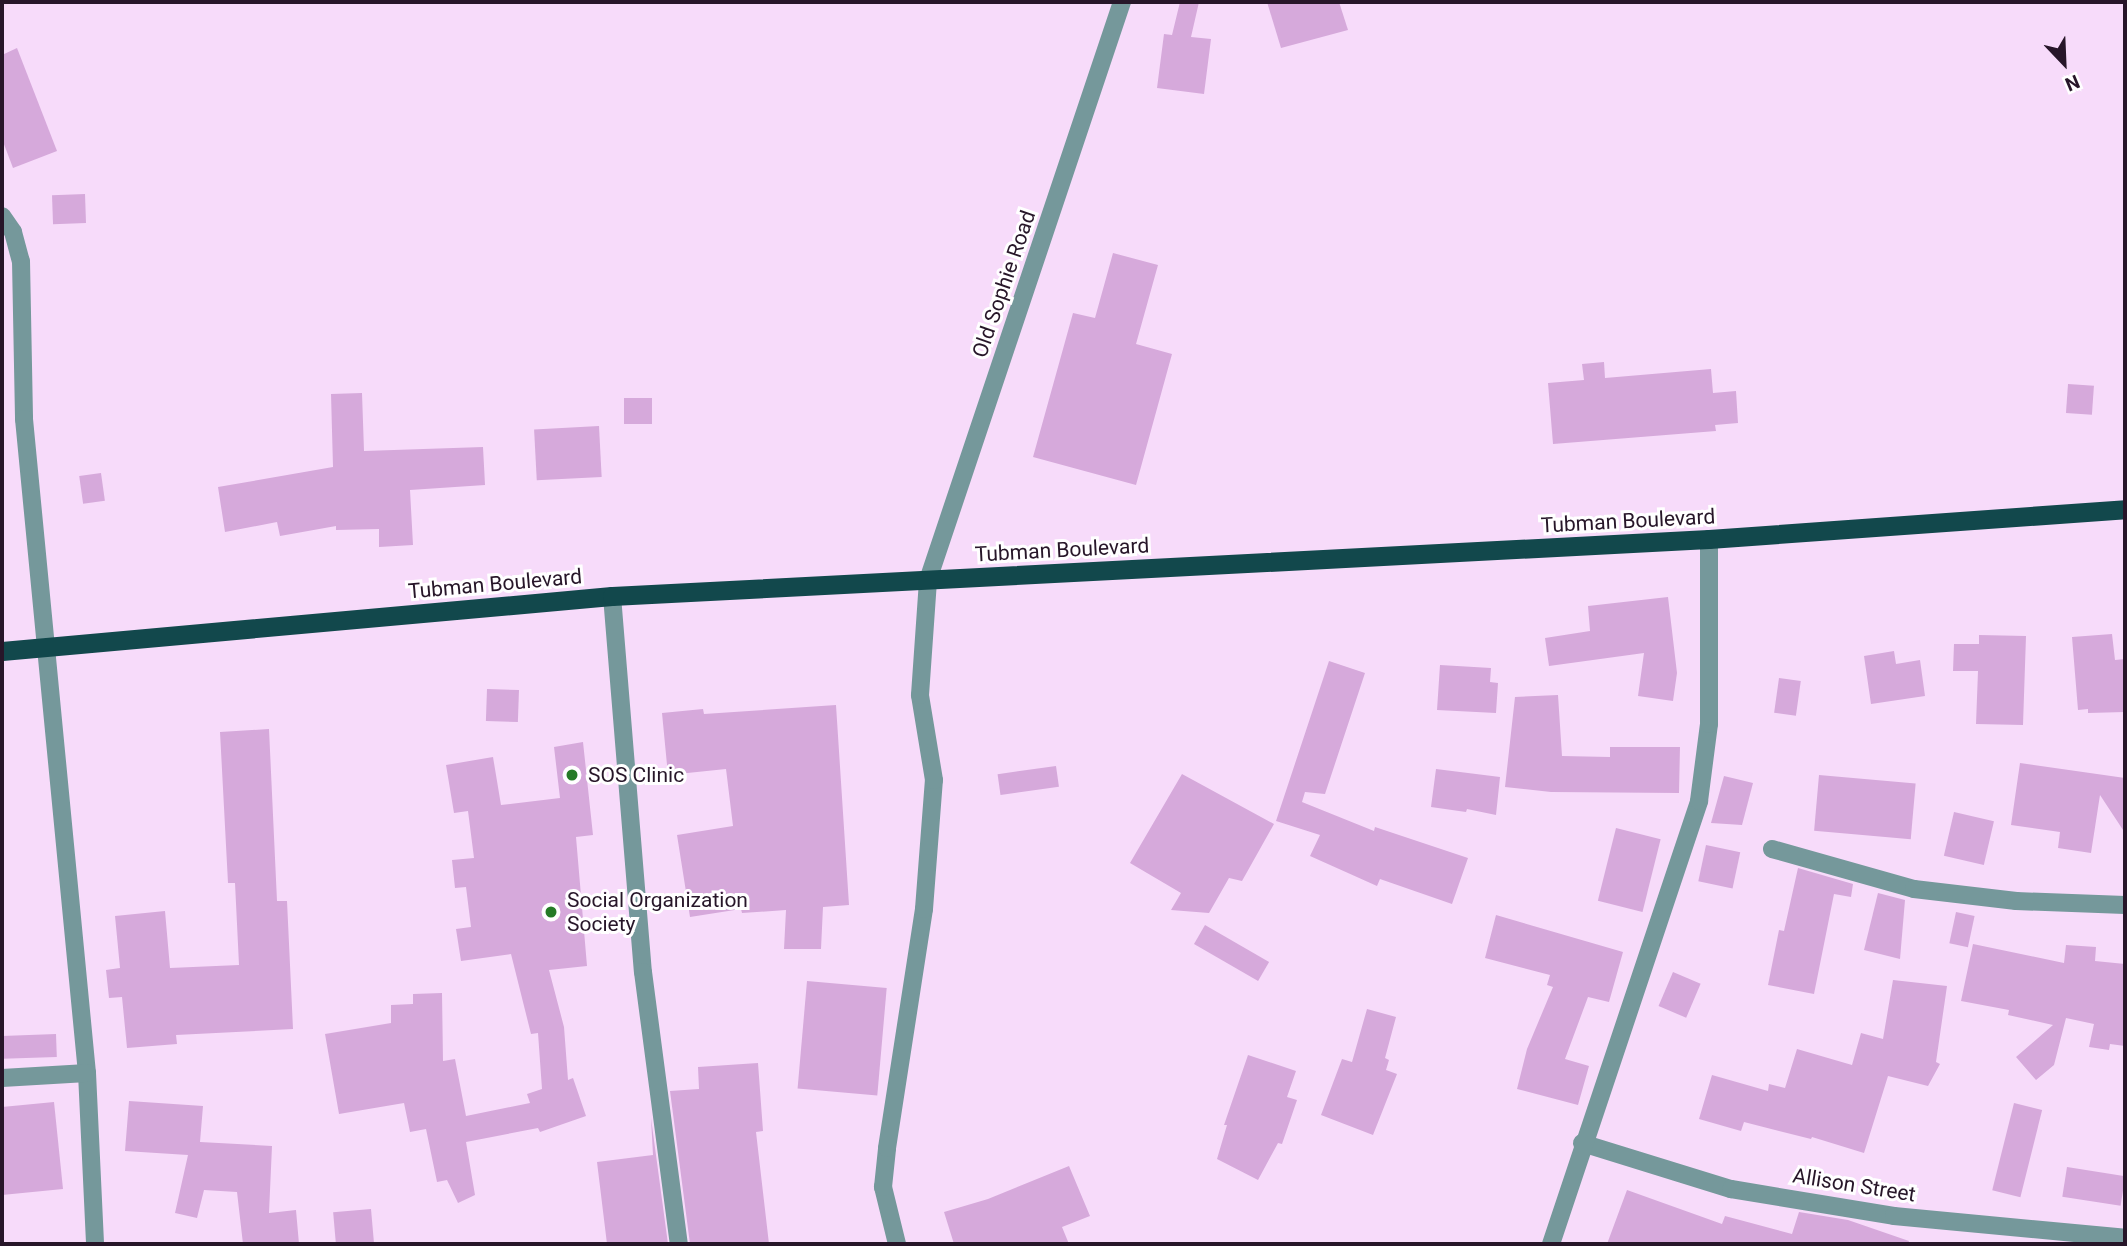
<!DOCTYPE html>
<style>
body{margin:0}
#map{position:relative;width:2127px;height:1246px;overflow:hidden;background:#f7dbfa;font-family:Roboto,sans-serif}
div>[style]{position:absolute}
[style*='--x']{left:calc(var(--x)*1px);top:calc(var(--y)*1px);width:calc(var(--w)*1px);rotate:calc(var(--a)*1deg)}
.building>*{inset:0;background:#d6a9db;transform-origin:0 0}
.minor>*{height:18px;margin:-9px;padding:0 9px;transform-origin:9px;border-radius:9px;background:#75989b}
.trunk>*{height:19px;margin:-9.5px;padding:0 9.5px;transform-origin:9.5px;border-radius:9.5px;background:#12484c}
.dots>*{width:19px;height:19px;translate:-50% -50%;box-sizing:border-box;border:4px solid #fff;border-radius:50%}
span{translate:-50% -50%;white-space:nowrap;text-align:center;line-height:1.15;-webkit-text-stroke:6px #fff;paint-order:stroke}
.street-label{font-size:21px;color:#271629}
.poi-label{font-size:21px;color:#271629}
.left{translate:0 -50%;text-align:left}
.frame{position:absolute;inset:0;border:4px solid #271629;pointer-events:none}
.north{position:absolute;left:2029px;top:28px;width:70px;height:70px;-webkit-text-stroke:5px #fff;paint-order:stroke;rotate:157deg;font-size:19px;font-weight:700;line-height:28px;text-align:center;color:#271629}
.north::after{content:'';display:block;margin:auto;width:24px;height:32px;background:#271629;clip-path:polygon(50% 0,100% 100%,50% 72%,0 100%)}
</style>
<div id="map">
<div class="building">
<div style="clip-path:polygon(1180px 2px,1199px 2px,1191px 37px,1211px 39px,1204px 94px,1157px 88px,1164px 34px,1172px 35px)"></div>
<div style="clip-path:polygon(1267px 2px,1339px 2px,1348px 30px,1281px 48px)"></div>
<div style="clip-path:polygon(17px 48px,57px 151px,13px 168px,2px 139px,2px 55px)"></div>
<div style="left:85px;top:194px;width:29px;height:33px;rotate:88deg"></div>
<div style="clip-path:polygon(1113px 253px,1158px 265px,1136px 344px,1172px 354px,1136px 485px,1033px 457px,1073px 313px,1095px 318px)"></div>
<div style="clip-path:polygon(1604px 362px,1605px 378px,1711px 369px,1713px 393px,1736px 391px,1738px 423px,1715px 425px,1716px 431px,1553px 444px,1548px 383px,1584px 380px,1582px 364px)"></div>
<div style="left:2068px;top:384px;width:26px;height:29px;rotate:4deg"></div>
<div style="clip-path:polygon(362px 393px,364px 451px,483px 447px,485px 485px,410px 490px,413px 545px,379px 547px,379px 529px,336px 530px,336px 526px,280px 536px,277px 522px,225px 532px,218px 487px,333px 467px,331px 394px)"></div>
<div style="left:624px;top:398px;width:28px;height:26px"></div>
<div style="left:599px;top:426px;width:51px;height:65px;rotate:87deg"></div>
<div style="left:101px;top:473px;width:28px;height:22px;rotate:82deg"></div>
<div style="clip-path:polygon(1668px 597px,1677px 673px,1673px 701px,1638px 696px,1644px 653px,1549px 666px,1545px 638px,1590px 631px,1588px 606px)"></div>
<div style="clip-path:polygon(2112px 634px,2115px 660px,2125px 659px,2125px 712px,2088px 713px,2088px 709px,2078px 710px,2072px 637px)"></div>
<div style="clip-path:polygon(1979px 635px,2026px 636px,2023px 725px,1976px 724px,1978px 671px,1953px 671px,1954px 644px,1979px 644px)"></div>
<div style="clip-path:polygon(1894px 651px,1896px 664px,1920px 660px,1925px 696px,1871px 704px,1864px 656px)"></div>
<div style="clip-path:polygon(1329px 661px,1365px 673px,1325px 794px,1305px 792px,1302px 802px,1374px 831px,1375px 827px,1468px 858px,1452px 904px,1380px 879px,1377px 886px,1310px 856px,1320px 835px,1276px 821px)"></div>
<div style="clip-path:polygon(1440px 665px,1491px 668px,1490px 682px,1498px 683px,1496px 713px,1437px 710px)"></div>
<div style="left:1779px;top:678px;width:22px;height:35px;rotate:8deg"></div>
<div style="left:487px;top:689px;width:32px;height:32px;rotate:2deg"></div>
<div style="clip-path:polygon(1558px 695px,1562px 756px,1610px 757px,1610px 747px,1680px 747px,1679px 793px,1551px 792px,1505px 787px,1515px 697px)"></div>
<div style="clip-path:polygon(836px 705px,849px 905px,823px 907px,821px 949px,784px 949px,786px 910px,742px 913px,741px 909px,690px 917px,677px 835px,733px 826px,726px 769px,668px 775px,662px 713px,703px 709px,704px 714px)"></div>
<div style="clip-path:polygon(269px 729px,277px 901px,287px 901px,293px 1029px,176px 1035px,177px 1044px,127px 1048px,122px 997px,109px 998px,106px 970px,120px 968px,115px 916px,165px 911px,170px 968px,239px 965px,235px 883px,228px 883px,220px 732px)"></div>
<div style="clip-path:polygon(583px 742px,593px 835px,576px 837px,587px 966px,549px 970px,564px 1027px,568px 1080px,573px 1078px,586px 1116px,540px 1132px,538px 1128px,466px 1142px,475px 1195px,458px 1203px,447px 1180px,437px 1182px,426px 1129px,410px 1132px,404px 1103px,339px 1114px,325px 1034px,391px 1023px,391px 1005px,413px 1004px,413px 994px,442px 993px,443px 1061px,455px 1059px,466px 1116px,530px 1103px,527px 1094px,542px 1089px,538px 1033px,531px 1034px,511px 954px,461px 961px,456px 929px,471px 927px,466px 887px,455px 888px,452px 860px,474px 858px,468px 811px,454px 813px,446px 765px,493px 757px,501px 805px,560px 798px,554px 747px)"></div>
<div style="clip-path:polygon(2020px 763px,2125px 778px,2125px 833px,2100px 795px,2091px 853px,2058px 848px,2060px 832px,2011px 825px)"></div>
<div style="left:1056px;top:766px;width:21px;height:59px;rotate:82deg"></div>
<div style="clip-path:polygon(1436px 769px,1500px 777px,1496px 815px,1467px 809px,1466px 812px,1431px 807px)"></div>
<div style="clip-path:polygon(1182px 774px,1274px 824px,1242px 881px,1229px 878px,1209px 913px,1171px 910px,1181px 893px,1130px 863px)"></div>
<div style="left:1819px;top:775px;width:97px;height:56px;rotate:5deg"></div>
<div style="clip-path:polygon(1724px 776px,1753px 783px,1742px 825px,1711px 823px)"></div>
<div style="left:1954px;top:812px;width:41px;height:45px;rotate:13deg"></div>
<div style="left:1616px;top:828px;width:46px;height:75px;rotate:14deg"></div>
<div style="left:1706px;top:845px;width:35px;height:37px;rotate:12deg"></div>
<div style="clip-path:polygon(1798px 868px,1853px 884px,1851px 897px,1834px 894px,1814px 994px,1768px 985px,1779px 930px,1784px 931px)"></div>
<div style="clip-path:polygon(1878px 893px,1905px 900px,1900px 959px,1864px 950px)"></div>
<div style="left:1956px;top:912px;width:19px;height:32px;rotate:12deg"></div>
<div style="clip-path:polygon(1496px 915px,1623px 952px,1609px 1002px,1588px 997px,1565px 1059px,1589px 1066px,1578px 1105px,1517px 1089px,1527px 1049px,1553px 987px,1547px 985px,1550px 975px,1485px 958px)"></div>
<div style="left:1205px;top:925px;width:74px;height:22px;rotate:30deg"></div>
<div style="clip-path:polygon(1973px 944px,2064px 963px,2066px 945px,2096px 947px,2095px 961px,2125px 964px,2125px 1046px,2110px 1044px,2109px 1050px,2089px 1047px,2094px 1024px,2066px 1018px,2054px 1065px,2036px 1080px,2016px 1057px,2053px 1025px,2008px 1015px,2009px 1010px,1961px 1001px)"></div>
<div style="left:1673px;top:972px;width:30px;height:37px;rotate:23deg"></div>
<div style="clip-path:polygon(1893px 980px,1947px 986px,1936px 1062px,1940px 1064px,1928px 1086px,1888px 1076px,1864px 1153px,1812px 1137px,1811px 1139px,1744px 1122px,1741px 1131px,1699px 1119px,1712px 1075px,1768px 1091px,1769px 1084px,1785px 1088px,1797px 1049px,1852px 1065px,1861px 1033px,1883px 1039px)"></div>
<div style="left:807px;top:981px;width:80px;height:108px;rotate:5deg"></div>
<div style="clip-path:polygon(1367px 1009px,1396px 1017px,1385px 1058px,1389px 1060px,1386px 1070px,1397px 1074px,1373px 1135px,1321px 1115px,1342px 1059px,1352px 1062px)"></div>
<div style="left:56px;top:1034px;width:23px;height:54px;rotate:88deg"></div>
<div style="clip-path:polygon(1248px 1055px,1296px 1071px,1287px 1097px,1297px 1100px,1282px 1144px,1278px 1143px,1258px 1180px,1217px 1159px,1227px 1125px,1224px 1125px)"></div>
<div style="clip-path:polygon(758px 1063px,763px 1131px,756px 1132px,769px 1244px,690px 1244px,670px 1091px,699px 1089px,698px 1067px)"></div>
<div style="clip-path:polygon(129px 1101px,203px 1106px,200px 1142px,272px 1146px,269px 1213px,296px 1210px,299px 1244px,243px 1244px,237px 1192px,204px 1190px,197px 1218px,175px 1213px,188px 1155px,125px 1151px)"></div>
<div style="clip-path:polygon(54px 1102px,63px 1189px,2px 1195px,2px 1107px)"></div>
<div style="left:2014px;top:1103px;width:29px;height:90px;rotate:14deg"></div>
<div style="clip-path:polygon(651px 1118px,668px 1244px,607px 1244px,597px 1162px,653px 1155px)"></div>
<div style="clip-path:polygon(1069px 1166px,1090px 1216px,1062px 1227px,1069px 1244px,954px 1244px,944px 1212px,988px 1199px)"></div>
<div style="left:2067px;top:1167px;width:59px;height:30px;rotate:9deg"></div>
<div style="clip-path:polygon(1627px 1190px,1722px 1224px,1725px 1216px,1792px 1234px,1799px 1212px,1848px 1220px,1909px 1241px,1908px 1244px,1607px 1244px)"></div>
<div style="left:371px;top:1209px;width:35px;height:38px;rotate:85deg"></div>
</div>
<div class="minor">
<div style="--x:2;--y:216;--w:19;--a:55"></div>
<div style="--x:13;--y:232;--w:30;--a:75"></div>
<div style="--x:21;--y:261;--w:158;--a:88.9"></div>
<div style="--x:24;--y:419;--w:657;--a:84.5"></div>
<div style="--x:87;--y:1073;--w:171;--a:87.3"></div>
<div style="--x:612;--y:596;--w:377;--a:85.3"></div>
<div style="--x:643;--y:972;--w:274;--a:82.5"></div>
<div style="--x:1772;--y:849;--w:148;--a:15.7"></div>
<div style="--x:1914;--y:889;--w:103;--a:6.7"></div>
<div style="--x:2016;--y:901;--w:109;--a:2.1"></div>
<div style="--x:2;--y:1078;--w:85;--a:-3.4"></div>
<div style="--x:1582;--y:1143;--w:156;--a:17.2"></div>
<div style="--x:1731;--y:1189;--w:165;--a:9.4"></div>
<div style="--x:1894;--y:1216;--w:232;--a:5.4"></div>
<div style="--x:897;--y:1244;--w:59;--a:-103.8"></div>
<div style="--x:883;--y:1187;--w:39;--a:-84"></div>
<div style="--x:887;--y:1148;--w:242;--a:-81.2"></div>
<div style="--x:924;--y:909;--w:129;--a:-85.6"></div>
<div style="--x:934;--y:780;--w:86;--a:-99.4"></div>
<div style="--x:920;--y:695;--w:115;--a:-86"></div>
<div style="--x:928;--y:580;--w:610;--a:-71.45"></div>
<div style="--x:1551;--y:1244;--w:467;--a:-71.5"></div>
<div style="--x:1699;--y:801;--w:78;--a:-82.6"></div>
<div style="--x:1709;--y:724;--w:185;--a:-90"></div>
</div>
<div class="trunk">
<div style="--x:2;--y:651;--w:612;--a:-5.15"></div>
<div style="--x:612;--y:596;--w:1098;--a:-2.97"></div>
<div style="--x:1709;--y:539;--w:417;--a:-4.1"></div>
</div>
<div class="dots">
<div style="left:572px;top:775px;background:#257a26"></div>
<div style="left:551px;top:912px;background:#257a26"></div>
</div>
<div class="street-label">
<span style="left:1004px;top:284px;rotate:-71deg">Old Sophie Road</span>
<span style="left:1628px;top:521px;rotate:-3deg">Tubman Boulevard</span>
<span style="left:1062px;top:550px;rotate:-3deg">Tubman Boulevard</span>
<span style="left:495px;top:584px;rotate:-5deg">Tubman Boulevard</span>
<span style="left:1854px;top:1185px;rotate:9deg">Allison Street</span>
</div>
<div class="poi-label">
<span class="left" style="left:588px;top:775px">SOS Clinic</span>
<span class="left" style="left:567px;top:912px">Social Organization<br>Society</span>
</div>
<div class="frame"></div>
<div class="north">N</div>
</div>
